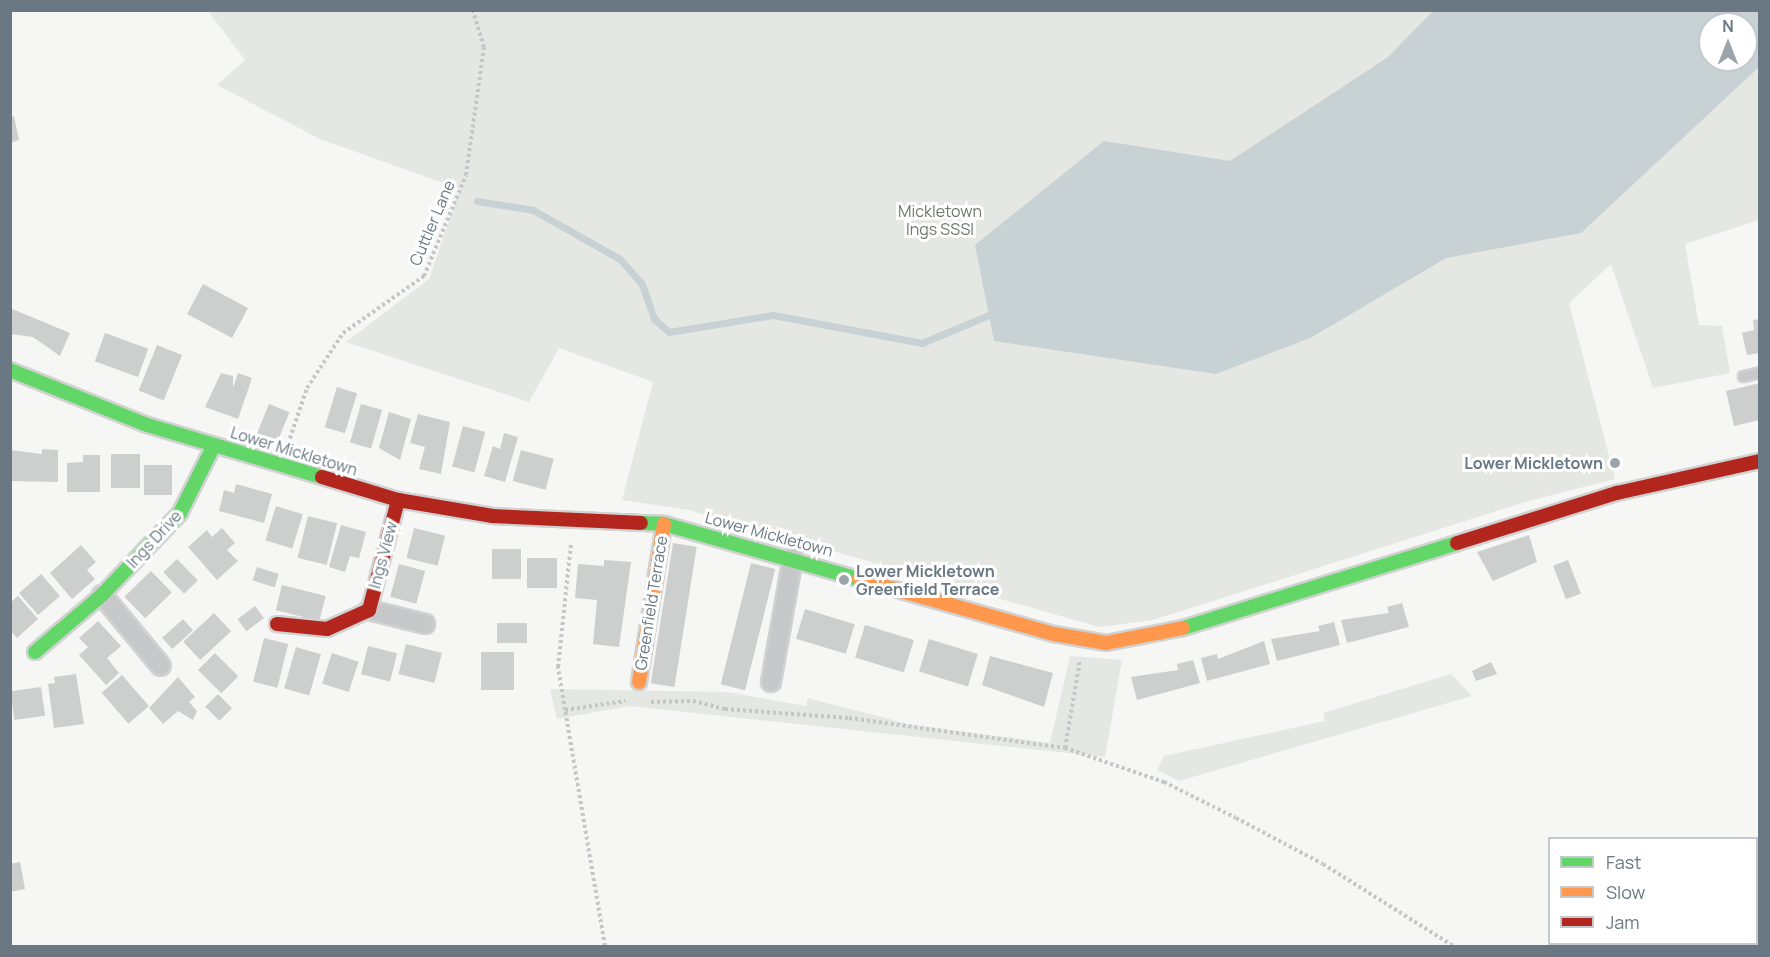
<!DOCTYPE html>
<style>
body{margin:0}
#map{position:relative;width:1770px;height:957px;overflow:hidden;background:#f6f6f5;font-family:Manrope,sans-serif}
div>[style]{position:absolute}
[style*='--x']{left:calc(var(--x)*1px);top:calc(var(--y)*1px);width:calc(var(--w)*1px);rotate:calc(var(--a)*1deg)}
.green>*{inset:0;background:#e5e7e3}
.water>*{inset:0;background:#c8d1d3}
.stream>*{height:7px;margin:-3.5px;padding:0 3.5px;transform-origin:3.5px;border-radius:3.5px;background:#c8d1d3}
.building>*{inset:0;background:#cdcece;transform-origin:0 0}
.path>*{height:4px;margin-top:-2px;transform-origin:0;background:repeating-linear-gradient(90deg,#c5c6c7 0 3px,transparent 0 6px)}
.roads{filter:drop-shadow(2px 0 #d1d2d2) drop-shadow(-2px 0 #d1d2d2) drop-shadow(0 2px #d1d2d2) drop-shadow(0 -2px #d1d2d2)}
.lane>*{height:9px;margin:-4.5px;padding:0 4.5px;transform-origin:4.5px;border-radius:4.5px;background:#c7c8c9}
.street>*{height:18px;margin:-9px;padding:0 9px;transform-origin:9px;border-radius:9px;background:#c7c8c9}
.fast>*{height:14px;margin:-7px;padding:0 7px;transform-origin:7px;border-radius:7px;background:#63d668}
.slow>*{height:14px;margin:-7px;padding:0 7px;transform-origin:7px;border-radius:7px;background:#ff974d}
.jam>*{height:14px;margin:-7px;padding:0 7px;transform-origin:7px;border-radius:7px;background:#b3261e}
.dots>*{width:16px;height:16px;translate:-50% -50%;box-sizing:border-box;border:3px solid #fff;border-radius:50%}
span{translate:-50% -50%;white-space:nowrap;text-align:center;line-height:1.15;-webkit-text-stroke:6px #fff;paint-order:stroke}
.park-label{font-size:16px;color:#6c7a67}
.street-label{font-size:16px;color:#697882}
.poi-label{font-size:16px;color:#697882;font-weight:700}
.right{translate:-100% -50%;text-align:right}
.left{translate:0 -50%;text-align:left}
.frame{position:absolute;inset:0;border:12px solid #697882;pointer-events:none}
.legend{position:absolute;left:1548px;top:837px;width:210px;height:108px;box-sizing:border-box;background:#fff;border:2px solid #c3c9cd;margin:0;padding:8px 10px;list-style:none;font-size:18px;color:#697882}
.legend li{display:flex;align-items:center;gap:12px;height:30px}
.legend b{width:30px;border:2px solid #c3c9cd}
.north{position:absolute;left:1698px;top:12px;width:60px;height:60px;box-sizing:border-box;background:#fff;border:2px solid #c3c9cd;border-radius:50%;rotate:0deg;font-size:16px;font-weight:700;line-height:24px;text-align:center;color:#697882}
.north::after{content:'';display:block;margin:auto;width:21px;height:27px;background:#9aa4aa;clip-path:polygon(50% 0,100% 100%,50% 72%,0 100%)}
</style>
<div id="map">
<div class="green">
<div style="clip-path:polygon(evenodd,208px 11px,1759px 11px,1759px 220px,1685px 244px,1699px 325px,1722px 326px,1730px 373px,1653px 388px,1611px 264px,1569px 303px,1615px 479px,1525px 502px,1153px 620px,1099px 627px,689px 510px,622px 500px,653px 382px,559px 348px,529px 402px,346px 342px,429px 279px,460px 189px,320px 139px,217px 85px,245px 60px,208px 11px,1710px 24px,1746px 24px,1746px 60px,1710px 60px,1710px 24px)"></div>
<div style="clip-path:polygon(1070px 656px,1122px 660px,1105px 757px,630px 706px,557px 719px,550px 689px,727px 692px,806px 706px,808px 698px,912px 725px,1050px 743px)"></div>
<div style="clip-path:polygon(1451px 674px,1472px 696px,1179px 781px,1157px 770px,1164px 756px,1325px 721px,1323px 713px)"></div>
</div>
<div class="water">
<div style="clip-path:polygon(evenodd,1433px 11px,1759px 11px,1759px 67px,1581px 233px,1446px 258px,1312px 337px,1216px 374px,994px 341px,975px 245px,1104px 141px,1230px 161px,1388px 57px,1433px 11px,1710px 24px,1746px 24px,1746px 60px,1710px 60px,1710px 24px)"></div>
</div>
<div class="stream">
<div style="--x:477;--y:201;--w:57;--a:9.1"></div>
<div style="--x:533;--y:210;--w:100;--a:29.4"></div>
<div style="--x:620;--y:259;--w:33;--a:49"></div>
<div style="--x:642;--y:284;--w:37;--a:71"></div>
<div style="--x:654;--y:319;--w:20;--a:41"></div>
<div style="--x:669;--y:332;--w:105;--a:-9.3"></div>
<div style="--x:773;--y:315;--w:152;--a:10.6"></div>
<div style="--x:922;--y:343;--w:73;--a:-22.7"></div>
</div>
<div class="building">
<div style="clip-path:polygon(14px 116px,19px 140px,10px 143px,10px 117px)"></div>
<div style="left:203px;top:284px;width:51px;height:34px;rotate:28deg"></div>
<div style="clip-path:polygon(10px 308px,70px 333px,60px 356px,33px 337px,10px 334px)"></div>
<div style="clip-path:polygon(1760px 319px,1759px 353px,1747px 355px,1742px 333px,1754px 330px,1753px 320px)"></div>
<div style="left:105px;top:333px;width:46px;height:30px;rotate:20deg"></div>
<div style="left:157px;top:345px;width:27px;height:49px;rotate:22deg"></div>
<div style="clip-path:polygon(221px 373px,233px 376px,233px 388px,238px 373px,252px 378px,238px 419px,205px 407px)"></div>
<div style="clip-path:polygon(1760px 383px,1760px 420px,1734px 426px,1726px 391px)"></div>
<div style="left:337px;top:387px;width:21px;height:42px;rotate:17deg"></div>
<div style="left:269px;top:404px;width:22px;height:34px;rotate:22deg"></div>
<div style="left:361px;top:404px;width:22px;height:40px;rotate:16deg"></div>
<div style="clip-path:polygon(389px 412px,411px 419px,400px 460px,379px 448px)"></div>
<div style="clip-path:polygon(418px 414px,450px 422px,441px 474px,419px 469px,425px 447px,410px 443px)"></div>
<div style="left:463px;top:426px;width:23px;height:42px;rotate:15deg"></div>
<div style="clip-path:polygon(504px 433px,518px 437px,505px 482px,484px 476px,493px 446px,500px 449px)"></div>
<div style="clip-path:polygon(42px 449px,58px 450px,58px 482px,10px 481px,10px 450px,42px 454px)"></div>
<div style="left:521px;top:450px;width:34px;height:32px;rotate:15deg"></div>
<div style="left:111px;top:454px;width:29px;height:34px"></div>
<div style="clip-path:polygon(83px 455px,100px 455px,100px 492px,67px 492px,67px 463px,83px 462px)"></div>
<div style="left:144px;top:465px;width:28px;height:30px"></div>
<div style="clip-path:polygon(236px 484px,272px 494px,264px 523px,219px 511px,224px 490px,234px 493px)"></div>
<div style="left:276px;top:506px;width:28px;height:36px;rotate:17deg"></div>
<div style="left:308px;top:516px;width:30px;height:43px;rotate:14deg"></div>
<div style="clip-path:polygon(341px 525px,366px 532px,359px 558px,350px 556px,345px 572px,329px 567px)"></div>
<div style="clip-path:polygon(222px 528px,235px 543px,227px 550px,238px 561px,217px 580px,188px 547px,207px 530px,212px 537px)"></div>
<div style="left:414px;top:528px;width:32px;height:31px;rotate:14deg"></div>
<div style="clip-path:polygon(1529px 535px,1537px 562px,1493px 581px,1477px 552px)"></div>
<div style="left:673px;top:543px;width:24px;height:142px;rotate:9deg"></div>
<div style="clip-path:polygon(81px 545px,96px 562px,87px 570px,95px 579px,72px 599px,50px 573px)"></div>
<div style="left:521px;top:549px;width:30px;height:29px;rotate:90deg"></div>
<div style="left:527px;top:558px;width:30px;height:30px"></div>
<div style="left:177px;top:559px;width:30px;height:19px;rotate:46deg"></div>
<div style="clip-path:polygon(604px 560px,631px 562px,619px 647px,593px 644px,597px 600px,575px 598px,578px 564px,604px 566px)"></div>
<div style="left:1568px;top:560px;width:36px;height:16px;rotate:69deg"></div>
<div style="left:751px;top:563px;width:25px;height:125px;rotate:14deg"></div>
<div style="left:399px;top:564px;width:27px;height:34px;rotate:15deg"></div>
<div style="left:257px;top:567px;width:23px;height:14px;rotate:18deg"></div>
<div style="left:151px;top:571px;width:30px;height:37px;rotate:46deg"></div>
<div style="left:41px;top:574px;width:29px;height:29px;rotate:49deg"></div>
<div style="left:282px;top:585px;width:45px;height:26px;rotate:14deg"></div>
<div style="clip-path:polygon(18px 596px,38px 619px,17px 638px,10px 630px,10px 603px)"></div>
<div style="clip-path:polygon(1402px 603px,1409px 627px,1347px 643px,1341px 620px,1389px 613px,1387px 607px)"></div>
<div style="left:255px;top:606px;width:15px;height:22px;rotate:53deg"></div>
<div style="left:805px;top:609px;width:52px;height:31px;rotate:17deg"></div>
<div style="left:214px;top:613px;width:25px;height:42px;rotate:47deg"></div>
<div style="left:183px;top:619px;width:15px;height:28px;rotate:48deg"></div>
<div style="clip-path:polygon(98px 621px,121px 646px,107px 658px,119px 673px,106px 685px,79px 655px,88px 647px,79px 638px)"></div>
<div style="clip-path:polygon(1334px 622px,1340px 645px,1277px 661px,1271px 639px,1320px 631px,1318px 626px)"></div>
<div style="left:497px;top:623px;width:30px;height:20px"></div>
<div style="left:865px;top:625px;width:51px;height:34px;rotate:17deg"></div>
<div style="left:264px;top:638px;width:25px;height:45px;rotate:14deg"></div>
<div style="left:929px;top:639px;width:51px;height:34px;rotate:17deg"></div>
<div style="clip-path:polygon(1264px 641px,1270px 664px,1207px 681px,1201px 658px,1217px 654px,1218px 659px)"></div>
<div style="left:406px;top:644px;width:37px;height:31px;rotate:14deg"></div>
<div style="left:368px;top:646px;width:30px;height:29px;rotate:14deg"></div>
<div style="left:296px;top:647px;width:26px;height:43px;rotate:16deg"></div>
<div style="left:514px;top:652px;width:38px;height:33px;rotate:90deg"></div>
<div style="left:215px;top:653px;width:33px;height:24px;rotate:45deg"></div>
<div style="left:332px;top:653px;width:28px;height:32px;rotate:18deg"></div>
<div style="clip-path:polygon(990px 656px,1053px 673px,1044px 707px,982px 685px)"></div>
<div style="clip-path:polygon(1193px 660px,1200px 683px,1137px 700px,1131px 677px,1178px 670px,1177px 664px)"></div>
<div style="clip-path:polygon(1491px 662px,1497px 674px,1476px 681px,1472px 671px)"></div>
<div style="clip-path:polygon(76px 674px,84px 724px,54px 728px,48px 684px,55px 683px,54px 677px)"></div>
<div style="left:122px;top:675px;width:41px;height:27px;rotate:49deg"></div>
<div style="clip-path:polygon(178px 677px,195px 697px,189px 702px,197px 711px,193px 720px,178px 711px,163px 724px,149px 708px)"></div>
<div style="left:41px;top:687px;width:29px;height:31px;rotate:82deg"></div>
<div style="left:218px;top:694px;width:20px;height:18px;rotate:45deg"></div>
<div style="clip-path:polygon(20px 862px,25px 889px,10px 892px,10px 864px)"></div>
</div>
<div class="path">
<div style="--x:288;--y:444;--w:59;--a:-71.3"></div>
<div style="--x:307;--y:388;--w:66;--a:-56.8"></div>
<div style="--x:343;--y:333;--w:99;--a:-35.1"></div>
<div style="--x:424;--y:276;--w:109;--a:-67.4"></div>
<div style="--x:466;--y:175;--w:129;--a:-82"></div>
<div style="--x:484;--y:47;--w:39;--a:-107"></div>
<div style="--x:651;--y:702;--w:42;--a:-1.4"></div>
<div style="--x:693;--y:701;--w:33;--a:14"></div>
<div style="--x:725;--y:709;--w:124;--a:4.2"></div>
<div style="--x:849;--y:718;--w:218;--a:7.9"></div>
<div style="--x:1065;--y:748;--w:105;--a:19"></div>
<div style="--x:1164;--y:782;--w:80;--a:26.6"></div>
<div style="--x:1236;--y:818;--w:98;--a:27.9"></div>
<div style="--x:1323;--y:864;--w:154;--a:32.2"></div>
<div style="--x:565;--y:710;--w:44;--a:-99.2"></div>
<div style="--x:558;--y:667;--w:124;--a:-84"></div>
<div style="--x:1065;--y:748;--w:89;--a:-80.3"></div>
<div style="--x:605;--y:946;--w:239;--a:-99.6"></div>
<div style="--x:565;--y:710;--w:61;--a:-8.5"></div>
</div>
<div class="roads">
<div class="lane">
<div style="--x:1743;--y:376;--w:17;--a:-13"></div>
</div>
<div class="street">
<div style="--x:102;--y:595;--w:92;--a:50.3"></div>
<div style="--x:369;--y:610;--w:58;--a:14"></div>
<div style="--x:771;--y:682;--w:127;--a:-80"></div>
</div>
<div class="fast">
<div style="--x:10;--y:370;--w:144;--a:21.9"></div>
<div style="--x:144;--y:424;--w:186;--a:16.6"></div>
<div style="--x:641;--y:523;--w:23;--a:2"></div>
<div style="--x:664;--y:524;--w:203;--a:15.8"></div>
<div style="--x:1183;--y:628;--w:287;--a:-17.2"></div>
<div style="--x:35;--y:652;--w:88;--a:-40.4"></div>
<div style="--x:102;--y:595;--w:113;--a:-46.4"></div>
<div style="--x:180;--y:513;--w:76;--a:-63.4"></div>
</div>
<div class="slow">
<div style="--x:859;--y:579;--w:203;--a:15.8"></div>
<div style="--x:1054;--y:634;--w:53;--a:9.8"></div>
<div style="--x:1106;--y:643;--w:78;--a:-11"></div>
<div style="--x:639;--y:682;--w:160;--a:-81"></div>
</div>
<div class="jam">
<div style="--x:322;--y:477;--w:79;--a:16.8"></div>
<div style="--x:398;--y:500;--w:96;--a:9.6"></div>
<div style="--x:493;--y:516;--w:148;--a:2.7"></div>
<div style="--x:1457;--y:543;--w:168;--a:-17.4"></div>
<div style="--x:1617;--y:493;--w:147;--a:-12.6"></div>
<div style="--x:277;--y:624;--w:50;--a:5.7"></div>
<div style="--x:327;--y:629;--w:46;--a:-24.3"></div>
<div style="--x:369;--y:610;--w:114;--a:-75.2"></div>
</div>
</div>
<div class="dots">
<div style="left:1615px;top:463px;background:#9aa4aa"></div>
<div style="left:844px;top:580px;background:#9aa4aa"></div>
</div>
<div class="park-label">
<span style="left:940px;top:220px">Mickletown<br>Ings SSSI</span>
</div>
<div class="street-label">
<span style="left:432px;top:223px;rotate:-67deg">Cuttler Lane</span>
<span style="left:294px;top:451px;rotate:17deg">Lower Mickletown</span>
<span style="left:769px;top:534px;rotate:15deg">Lower Mickletown</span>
<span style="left:154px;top:539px;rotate:-47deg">Ings Drive</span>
<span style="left:383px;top:555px;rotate:-75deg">Ings View</span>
<span style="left:651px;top:603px;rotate:-81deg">Greenfield Terrace</span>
</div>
<div class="poi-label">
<span class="right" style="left:1603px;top:463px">Lower Mickletown</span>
<span class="left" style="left:856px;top:580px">Lower Mickletown<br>Greenfield Terrace</span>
</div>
<div class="frame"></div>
<ul class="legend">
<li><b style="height:8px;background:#63d668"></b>Fast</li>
<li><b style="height:8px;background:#ff974d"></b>Slow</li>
<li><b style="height:8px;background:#b3261e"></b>Jam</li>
</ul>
<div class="north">N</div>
</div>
